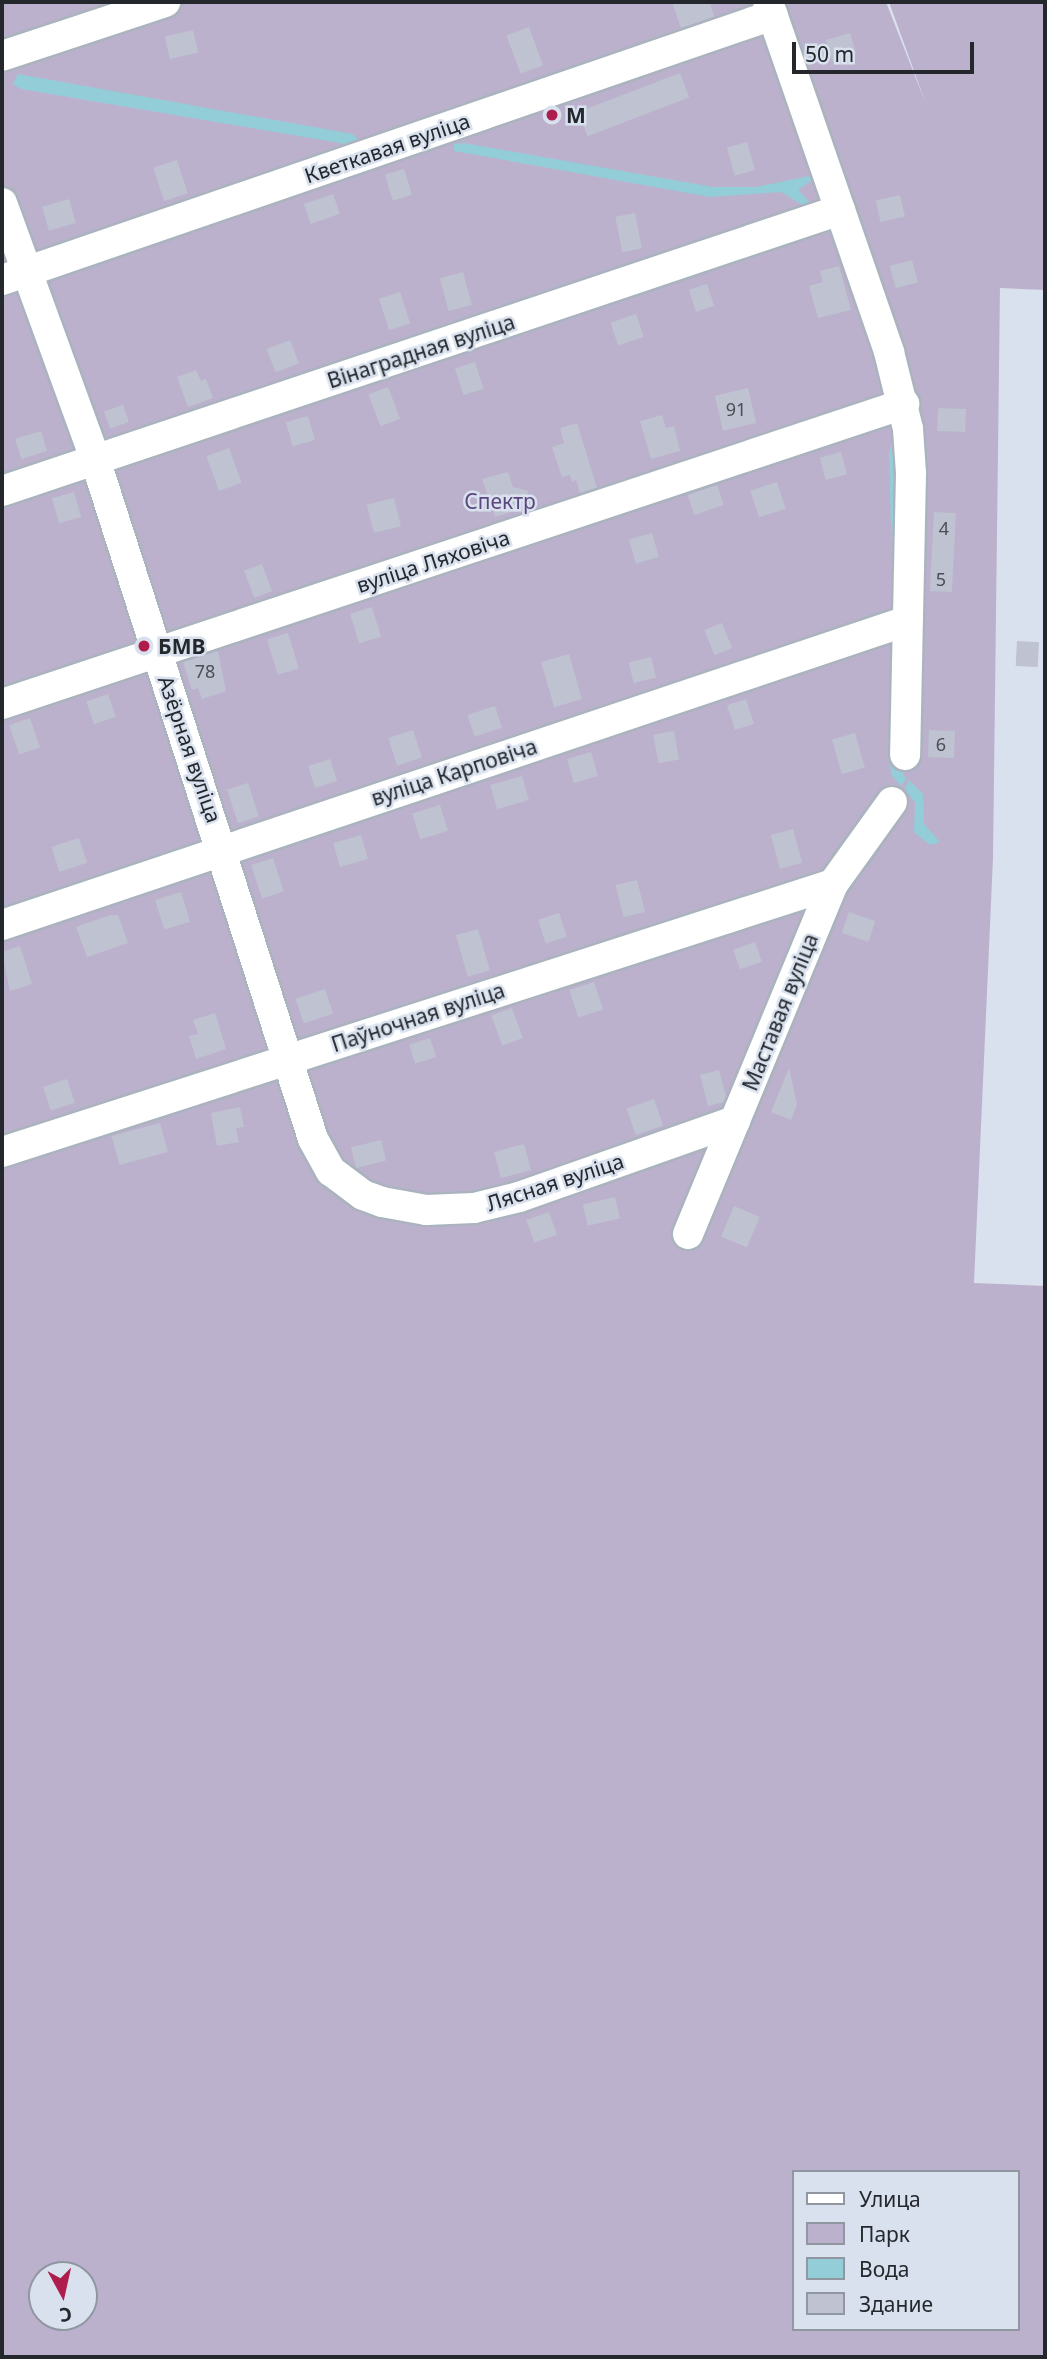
<!DOCTYPE html>
<meta charset="utf-8">
<style>
body{margin:0}
#map{position:relative;width:1047px;height:2359px;overflow:hidden;background:#d8e1ed;font-family:"Noto Sans",sans-serif}
div>[style]{position:absolute}
[style*='--x']{left:calc(var(--x)*1px);top:calc(var(--y)*1px);width:calc(var(--w)*1px);rotate:calc(var(--a)*1deg)}
.green>*{inset:0;background:#bbb1cd}
.water>*{inset:0;background:#92cdd8}
.building>*{inset:0;background:#bfc2d0;transform-origin:0 0}
.roads{filter:drop-shadow(2px 0 #aab3be) drop-shadow(-2px 0 #aab3be) drop-shadow(0 2px #aab3be) drop-shadow(0 -2px #aab3be)}
.minor>*{height:30px;margin:-15px;padding:0 15px;transform-origin:15px;border-radius:15px;background:#fff}
.dots>*{width:19px;height:19px;translate:-50% -50%;box-sizing:border-box;border:4px solid #d8e1ed;border-radius:50%}
span{translate:-50% -50%;white-space:nowrap;text-align:center;line-height:1.15;-webkit-text-stroke:5px #d8e1ed;paint-order:stroke}
.number-label{font-size:18px;color:#4b4e55}
.number-label span{-webkit-text-stroke-width:0}
.poi-label{font-size:21px;color:#24272c;font-weight:700}
.left{translate:0 -50%;text-align:left}
.street-label{font-size:21px;color:#24272c}
.park-label{font-size:21px;color:#5c467e}
.frame{position:absolute;inset:0;border:4px solid #24272c;pointer-events:none}
.legend{position:absolute;left:792px;top:2170px;width:228px;height:161px;box-sizing:border-box;background:#d8e1ed;border:2px solid #9097a0;margin:0;padding:9px 12px;list-style:none;font-size:21px;color:#24272c}
.legend li{display:flex;align-items:center;gap:14px;height:35px}
.legend b{width:35px;border:2px solid #9097a0}
.north{position:absolute;left:28px;top:2261px;width:70px;height:70px;box-sizing:border-box;background:#d8e1ed;border:2px solid #9097a0;border-radius:50%;rotate:172deg;font-size:19px;font-weight:700;line-height:28px;text-align:center;color:#24272c}
.north::after{content:'';display:block;margin:auto;width:24px;height:32px;background:#af1d4d;clip-path:polygon(50% 0,100% 100%,50% 72%,0 100%)}
.scale{position:absolute;left:792px;top:42px;width:182px;height:32px;box-sizing:border-box;border:4px solid #24272c;border-top:0;padding-left:9px;font-size:21px;line-height:24px;white-space:nowrap;color:#24272c;-webkit-text-stroke:5px #d8e1ed;paint-order:stroke}
</style>
<div id="map">
<div class="green">
<div style="clip-path:polygon(evenodd,2px 2px,886px 2px,926px 104px,889px 2px,1045px 2px,1045px 290px,1000px 288px,993px 858px,974px 1283px,1045px 1286px,1045px 2357px,2px 2357px,2px 2px,793px 2172px,1017px 2172px,1017px 2329px,793px 2329px,793px 2172px,2px 2px,42px 2275px,84px 2275px,84px 2317px,42px 2317px,42px 2275px)"></div>
</div>
<div class="water">
<div style="clip-path:polygon(18px 74px,353px 134px,359px 141px,352px 145px,21px 89px,13px 84px)"></div>
<div style="clip-path:polygon(464px 143px,713px 187px,756px 187px,809px 176px,812px 180px,798px 190px,811px 204px,806px 207px,781px 192px,710px 197px,454px 151px,454px 144px)"></div>
<div style="clip-path:polygon(893px 439px,897px 465px,893px 605px,889px 453px)"></div>
<div style="clip-path:polygon(892px 646px,894px 758px,906px 779px,901px 786px,892px 776px,888px 758px)"></div>
<div style="clip-path:polygon(909px 780px,923px 794px,924px 824px,940px 842px,930px 845px,914px 832px,915px 803px,905px 789px)"></div>
</div>
<div class="building">
<div style="clip-path:polygon(672px 2px,710px 2px,714px 17px,681px 28px)"></div>
<div style="left:529px;top:27px;width:41px;height:24px;rotate:70deg"></div>
<div style="left:193px;top:30px;width:23px;height:29px;rotate:77deg"></div>
<div style="left:850px;top:33px;width:22px;height:25px;rotate:74deg"></div>
<div style="left:680px;top:73px;width:26px;height:109px;rotate:69deg"></div>
<div style="left:747px;top:142px;width:29px;height:21px;rotate:74deg"></div>
<div style="left:177px;top:160px;width:35px;height:25px;rotate:72deg"></div>
<div style="left:404px;top:169px;width:27px;height:20px;rotate:73deg"></div>
<div style="left:333px;top:194px;width:21px;height:31px;rotate:71deg"></div>
<div style="left:900px;top:195px;width:22px;height:25px;rotate:77deg"></div>
<div style="left:69px;top:199px;width:25px;height:28px;rotate:74deg"></div>
<div style="left:635px;top:213px;width:36px;height:20px;rotate:79deg"></div>
<div style="left:912px;top:260px;width:23px;height:23px;rotate:75deg"></div>
<div style="clip-path:polygon(839px 266px,851px 310px,818px 318px,809px 286px,823px 282px,820px 271px)"></div>
<div style="left:463px;top:272px;width:34px;height:24px;rotate:75deg"></div>
<div style="left:707px;top:284px;width:23px;height:19px;rotate:72deg"></div>
<div style="left:400px;top:292px;width:33px;height:22px;rotate:72deg"></div>
<div style="left:636px;top:314px;width:24px;height:27px;rotate:71deg"></div>
<div style="left:290px;top:340px;width:25px;height:25px;rotate:69deg"></div>
<div style="left:475px;top:362px;width:28px;height:21px;rotate:72deg"></div>
<div style="clip-path:polygon(196px 370px,201px 381px,206px 379px,213px 398px,188px 407px,177px 377px)"></div>
<div style="left:388px;top:387px;width:34px;height:21px;rotate:69deg"></div>
<div style="left:748px;top:388px;width:36px;height:34px;rotate:77deg"></div>
<div style="left:123px;top:405px;width:18px;height:20px;rotate:71deg"></div>
<div style="left:938px;top:408px;width:28px;height:23px;rotate:2deg"></div>
<div style="clip-path:polygon(662px 415px,666px 428px,674px 426px,680px 451px,651px 459px,640px 421px)"></div>
<div style="left:308px;top:416px;width:25px;height:23px;rotate:74deg"></div>
<div style="clip-path:polygon(577px 423px,597px 488px,580px 493px,576px 480px,572px 482px,570px 475px,562px 477px,552px 447px,564px 443px,560px 428px)"></div>
<div style="left:41px;top:431px;width:21px;height:27px;rotate:73deg"></div>
<div style="left:229px;top:448px;width:37px;height:24px;rotate:70deg"></div>
<div style="left:841px;top:452px;width:23px;height:22px;rotate:75deg"></div>
<div style="clip-path:polygon(508px 472px,513px 487px,528px 491px,521px 509px,495px 517px,482px 479px)"></div>
<div style="left:777px;top:482px;width:28px;height:28px;rotate:72deg"></div>
<div style="left:717px;top:485px;width:21px;height:31px;rotate:71deg"></div>
<div style="left:74px;top:492px;width:26px;height:23px;rotate:74deg"></div>
<div style="left:394px;top:498px;width:29px;height:28px;rotate:76deg"></div>
<div style="left:934px;top:512px;width:22px;height:79px;rotate:3deg"></div>
<div style="left:652px;top:533px;width:25px;height:24px;rotate:74deg"></div>
<div style="left:262px;top:564px;width:29px;height:19px;rotate:70deg"></div>
<div style="left:372px;top:607px;width:31px;height:23px;rotate:73deg"></div>
<div style="left:722px;top:623px;width:27px;height:19px;rotate:68deg"></div>
<div style="left:288px;top:633px;width:37px;height:22px;rotate:73deg"></div>
<div style="left:1017px;top:641px;width:22px;height:25px;rotate:3deg"></div>
<div style="clip-path:polygon(218px 651px,226px 691px,202px 699px,198px 688px,192px 690px,183px 662px)"></div>
<div style="left:569px;top:654px;width:47px;height:29px;rotate:74deg"></div>
<div style="left:651px;top:657px;width:21px;height:23px;rotate:76deg"></div>
<div style="left:108px;top:694px;width:24px;height:23px;rotate:71deg"></div>
<div style="left:746px;top:699px;width:26px;height:20px;rotate:72deg"></div>
<div style="left:495px;top:706px;width:23px;height:29px;rotate:72deg"></div>
<div style="left:30px;top:718px;width:31px;height:22px;rotate:71deg"></div>
<div style="left:413px;top:730px;width:29px;height:26px;rotate:72deg"></div>
<div style="left:929px;top:730px;width:26px;height:27px;rotate:2deg"></div>
<div style="left:674px;top:731px;width:29px;height:21px;rotate:80deg"></div>
<div style="left:855px;top:733px;width:36px;height:24px;rotate:74deg"></div>
<div style="left:591px;top:752px;width:25px;height:25px;rotate:74deg"></div>
<div style="left:330px;top:759px;width:23px;height:23px;rotate:72deg"></div>
<div style="left:522px;top:776px;width:25px;height:33px;rotate:74deg"></div>
<div style="left:248px;top:783px;width:35px;height:22px;rotate:72deg"></div>
<div style="left:440px;top:805px;width:27px;height:29px;rotate:73deg"></div>
<div style="left:793px;top:829px;width:35px;height:23px;rotate:75deg"></div>
<div style="left:361px;top:835px;width:25px;height:29px;rotate:74deg"></div>
<div style="left:79px;top:838px;width:26px;height:29px;rotate:72deg"></div>
<div style="left:273px;top:858px;width:35px;height:23px;rotate:72deg"></div>
<div style="left:637px;top:880px;width:33px;height:22px;rotate:76deg"></div>
<div style="left:181px;top:892px;width:31px;height:27px;rotate:73deg"></div>
<div style="left:849px;top:912px;width:28px;height:22px;rotate:19deg"></div>
<div style="left:559px;top:913px;width:25px;height:22px;rotate:72deg"></div>
<div style="clip-path:polygon(110px 915px,118px 915px,128px 943px,87px 957px,76px 927px)"></div>
<div style="left:478px;top:929px;width:43px;height:23px;rotate:74deg"></div>
<div style="left:755px;top:942px;width:21px;height:23px;rotate:71deg"></div>
<div style="clip-path:polygon(20px 946px,32px 984px,10px 991px,2px 952px)"></div>
<div style="left:594px;top:982px;width:29px;height:26px;rotate:72deg"></div>
<div style="left:325px;top:989px;width:26px;height:31px;rotate:72deg"></div>
<div style="left:512px;top:1008px;width:32px;height:22px;rotate:70deg"></div>
<div style="clip-path:polygon(215px 1013px,226px 1049px,196px 1059px,189px 1036px,198px 1034px,193px 1020px)"></div>
<div style="left:430px;top:1038px;width:20px;height:22px;rotate:72deg"></div>
<div style="clip-path:polygon(789px 1068px,797px 1104px,791px 1120px,771px 1112px)"></div>
<div style="clip-path:polygon(719px 1070px,726px 1096px,724px 1102px,708px 1106px,700px 1075px)"></div>
<div style="left:67px;top:1079px;width:25px;height:25px;rotate:72deg"></div>
<div style="left:654px;top:1099px;width:28px;height:29px;rotate:71deg"></div>
<div style="clip-path:polygon(240px 1107px,244px 1127px,236px 1128px,239px 1142px,217px 1146px,211px 1113px)"></div>
<div style="left:160px;top:1123px;width:30px;height:50px;rotate:75deg"></div>
<div style="left:381px;top:1140px;width:21px;height:31px;rotate:76deg"></div>
<div style="left:524px;top:1144px;width:27px;height:31px;rotate:75deg"></div>
<div style="left:615px;top:1197px;width:22px;height:33px;rotate:77deg"></div>
<div style="left:734px;top:1206px;width:28px;height:33px;rotate:23deg"></div>
<div style="left:549px;top:1212px;width:24px;height:24px;rotate:71deg"></div>
</div>
<div class="roads">
<div class="minor">
<div style="--x:768;--y:2;--w:370;--a:70.9"></div>
<div style="--x:889;--y:352;--w:79;--a:76.1"></div>
<div style="--x:908;--y:429;--w:44;--a:86.1"></div>
<div style="--x:911;--y:473;--w:282;--a:91.2"></div>
<div style="--x:2;--y:56;--w:172;--a:-18.3"></div>
<div style="--x:2;--y:203;--w:272;--a:70"></div>
<div style="--x:95;--y:459;--w:714;--a:72.22"></div>
<div style="--x:313;--y:1139;--w:37;--a:61"></div>
<div style="--x:331;--y:1171;--w:40;--a:37"></div>
<div style="--x:363;--y:1195;--w:20;--a:20"></div>
<div style="--x:382;--y:1202;--w:45;--a:10.3"></div>
<div style="--x:426;--y:1210;--w:48;--a:-2.4"></div>
<div style="--x:474;--y:1208;--w:46;--a:-13.7"></div>
<div style="--x:519;--y:1197;--w:229;--a:-19.4"></div>
<div style="--x:2;--y:280;--w:815;--a:-18.97"></div>
<div style="--x:2;--y:491;--w:884;--a:-18.54"></div>
<div style="--x:2;--y:704;--w:951;--a:-18.4"></div>
<div style="--x:2;--y:925;--w:955;--a:-18.57"></div>
<div style="--x:2;--y:1152;--w:873;--a:-17.87"></div>
<div style="--x:688;--y:1234;--w:379;--a:-67.5"></div>
<div style="--x:833;--y:884;--w:101;--a:-54.3"></div>
</div>
</div>
<div class="dots">
<div style="left:552px;top:115px;background:#af1d4d"></div>
<div style="left:144px;top:646px;background:#af1d4d"></div>
</div>
<div class="number-label">
<span style="left:736px;top:409px">91</span>
<span style="left:944px;top:528px">4</span>
<span style="left:941px;top:579px">5</span>
<span style="left:205px;top:671px">78</span>
<span style="left:941px;top:744px">6</span>
</div>
<div class="poi-label">
<span class="left" style="left:566px;top:115px">М</span>
<span class="left" style="left:158px;top:646px">БМВ</span>
</div>
<div class="street-label">
<span style="left:387px;top:148px;rotate:-19deg">Кветкавая вуліца</span>
<span style="left:421px;top:351px;rotate:-18deg">Вінаградная вуліца</span>
<span style="left:433px;top:561px;rotate:-18deg">вуліца Ляховіча</span>
<span style="left:190px;top:749px;rotate:71deg">Азёрная вуліца</span>
<span style="left:454px;top:772px;rotate:-18deg">вуліца Карповіча</span>
<span style="left:780px;top:1012px;rotate:-68deg">Маставая вуліца</span>
<span style="left:418px;top:1017px;rotate:-18deg">Паўночная вуліца</span>
<span style="left:555px;top:1182px;rotate:-18deg">Лясная вуліца</span>
</div>
<div class="park-label">
<span style="left:500px;top:501px">Спектр</span>
</div>
<div class="frame"></div>
<ul class="legend">
<li><b style="height:9px;background:#fff"></b>Улица</li>
<li><b style="height:19px;background:#bbb1cd"></b>Парк</li>
<li><b style="height:19px;background:#92cdd8"></b>Вода</li>
<li><b style="height:19px;background:#bfc2d0"></b>Здание</li>
</ul>
<div class="north">С</div>
<div class="scale">50 m</div>
</div>
